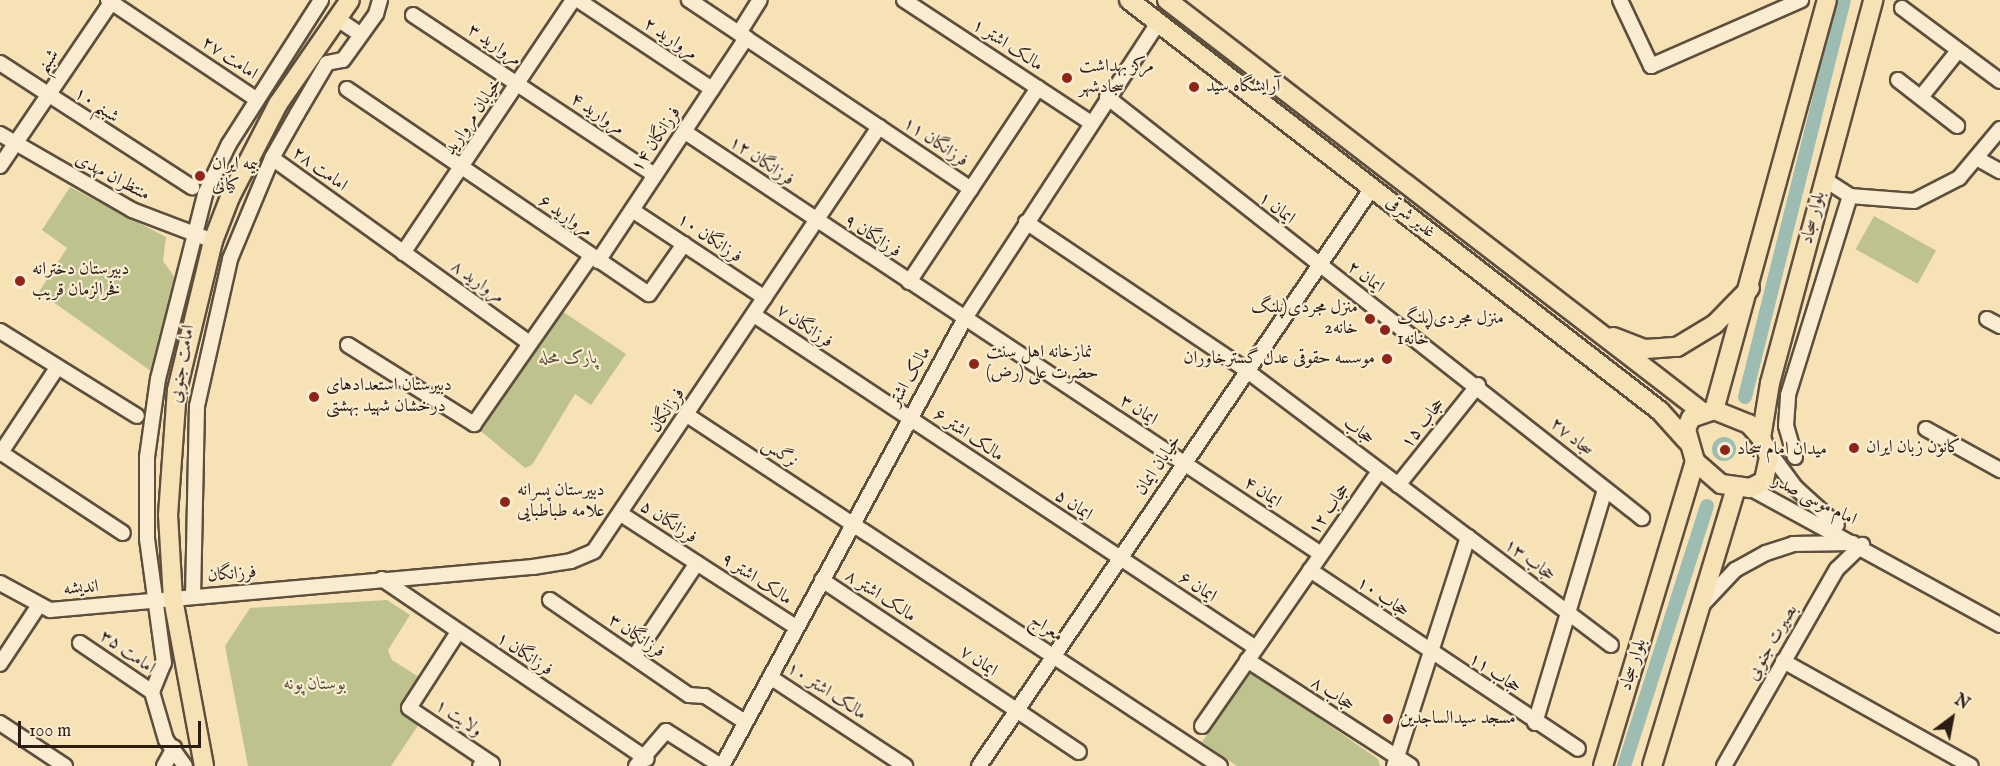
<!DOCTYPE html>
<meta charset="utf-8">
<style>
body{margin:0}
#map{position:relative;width:2000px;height:766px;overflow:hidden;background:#f7e2b6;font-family:"IM FELL English",Amiri,serif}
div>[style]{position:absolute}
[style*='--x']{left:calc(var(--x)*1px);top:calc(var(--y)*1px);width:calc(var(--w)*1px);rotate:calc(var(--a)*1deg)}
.green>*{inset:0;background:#bec38d;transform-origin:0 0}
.water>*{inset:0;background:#9dbdb2}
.round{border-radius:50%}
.canal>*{height:14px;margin:-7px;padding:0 7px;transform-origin:7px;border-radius:7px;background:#9dbdb2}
.roads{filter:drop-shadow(2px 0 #5e4e3e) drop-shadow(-2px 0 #5e4e3e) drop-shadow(0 2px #5e4e3e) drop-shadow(0 -2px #5e4e3e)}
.minor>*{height:14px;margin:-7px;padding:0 7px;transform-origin:7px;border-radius:7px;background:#faecd0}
.major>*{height:18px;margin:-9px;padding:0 9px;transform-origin:9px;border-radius:9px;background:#f7e2b6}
.dots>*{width:16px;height:16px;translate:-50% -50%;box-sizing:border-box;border:3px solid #faecd0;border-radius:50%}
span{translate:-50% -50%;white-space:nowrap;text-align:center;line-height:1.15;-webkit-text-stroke:4.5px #faecd0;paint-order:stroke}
.street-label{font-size:18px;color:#2b1d16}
.poi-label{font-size:18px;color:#2b1d16}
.left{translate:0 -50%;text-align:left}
.right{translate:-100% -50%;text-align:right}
.park-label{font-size:18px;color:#574f3a;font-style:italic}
.north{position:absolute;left:1922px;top:688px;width:60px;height:60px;-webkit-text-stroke:4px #faecd0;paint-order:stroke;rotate:32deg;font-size:16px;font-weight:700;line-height:24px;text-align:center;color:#2b1d16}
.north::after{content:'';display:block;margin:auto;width:21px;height:27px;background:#2b1d16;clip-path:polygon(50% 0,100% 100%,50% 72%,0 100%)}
.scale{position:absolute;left:18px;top:721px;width:183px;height:27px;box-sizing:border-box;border:3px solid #2b1d16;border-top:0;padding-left:8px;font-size:18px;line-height:21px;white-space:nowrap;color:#2b1d16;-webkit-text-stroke:4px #faecd0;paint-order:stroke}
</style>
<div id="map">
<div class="green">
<div style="clip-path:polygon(70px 187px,166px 237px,163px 261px,176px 279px,155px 374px,39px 292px,67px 248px,42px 230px)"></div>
<div style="left:1874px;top:216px;width:71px;height:38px;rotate:29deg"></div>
<div style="clip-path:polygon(559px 309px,626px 354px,591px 405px,575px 394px,532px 465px,525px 468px,477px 428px)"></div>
<div style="clip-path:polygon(387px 600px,410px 615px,388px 650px,392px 660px,422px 679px,402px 711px,419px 724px,391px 766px,248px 766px,225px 646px,250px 608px)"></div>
<div style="clip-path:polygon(1251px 671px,1378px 759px,1380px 766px,1237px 766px,1202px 742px)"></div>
</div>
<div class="water">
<div class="round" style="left:1712px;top:437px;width:24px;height:24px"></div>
</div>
<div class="canal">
<div style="--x:1745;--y:397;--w:409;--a:-76"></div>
<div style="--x:1624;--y:766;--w:273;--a:-72.3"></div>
</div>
<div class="roads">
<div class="minor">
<div style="--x:108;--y:0;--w:178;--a:33.8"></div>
<div style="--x:578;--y:0;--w:161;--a:33.6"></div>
<div style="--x:904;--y:0;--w:224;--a:33.3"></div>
<div style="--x:1620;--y:0;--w:73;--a:64.8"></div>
<div style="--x:1651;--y:66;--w:164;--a:-23.7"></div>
<div style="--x:1902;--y:8;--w:122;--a:36.7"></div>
<div style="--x:413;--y:15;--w:290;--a:33.5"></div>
<div style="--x:336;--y:18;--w:29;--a:34"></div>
<div style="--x:739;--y:33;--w:39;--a:-58"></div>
<div style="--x:0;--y:63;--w:229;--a:32.9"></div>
<div style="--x:1898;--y:80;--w:75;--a:37.9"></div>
<div style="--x:347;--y:89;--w:365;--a:34.2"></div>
<div style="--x:649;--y:294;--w:61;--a:-55"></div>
<div style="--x:1107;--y:97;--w:681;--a:38.2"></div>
<div style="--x:1921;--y:97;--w:58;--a:-51.3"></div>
<div style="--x:879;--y:127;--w:111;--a:34"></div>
<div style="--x:685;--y:132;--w:763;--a:33.57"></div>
<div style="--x:0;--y:134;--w:152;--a:29.9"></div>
<div style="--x:132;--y:210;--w:87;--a:20.9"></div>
<div style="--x:272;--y:158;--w:317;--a:35.7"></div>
<div style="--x:1978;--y:159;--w:25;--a:29"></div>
<div style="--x:0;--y:166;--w:201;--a:-55.8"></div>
<div style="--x:1824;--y:179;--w:31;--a:33"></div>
<div style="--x:1850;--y:196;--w:64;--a:4.5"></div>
<div style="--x:1914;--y:201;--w:51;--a:-27.1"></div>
<div style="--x:1959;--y:178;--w:64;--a:-50.1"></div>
<div style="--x:632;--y:210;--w:159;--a:33.5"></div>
<div style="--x:1026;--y:222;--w:265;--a:33.9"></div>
<div style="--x:1246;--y:370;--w:278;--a:37"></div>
<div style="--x:1468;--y:537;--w:241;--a:107.9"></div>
<div style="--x:403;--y:253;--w:305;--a:-56.1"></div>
<div style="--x:598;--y:261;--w:268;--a:-56.4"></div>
<div style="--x:909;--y:282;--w:233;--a:-56.4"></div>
<div style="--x:754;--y:315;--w:602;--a:33.56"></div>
<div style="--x:1987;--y:319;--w:15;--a:28"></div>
<div style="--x:0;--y:331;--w:161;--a:31.8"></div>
<div style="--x:348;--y:345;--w:149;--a:32.1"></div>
<div style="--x:474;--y:424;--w:205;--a:-55.1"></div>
<div style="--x:687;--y:415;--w:638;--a:33.37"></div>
<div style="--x:1926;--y:429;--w:85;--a:29"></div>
<div style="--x:1767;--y:449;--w:49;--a:53.4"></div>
<div style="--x:1796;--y:488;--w:55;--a:42.1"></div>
<div style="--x:0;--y:452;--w:147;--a:33.4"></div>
<div style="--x:0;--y:454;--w:103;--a:-56.5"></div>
<div style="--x:1795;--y:457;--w:32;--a:-106"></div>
<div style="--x:1786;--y:426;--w:31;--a:-86"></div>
<div style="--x:1788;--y:395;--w:208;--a:-72.7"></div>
<div style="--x:1398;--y:485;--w:128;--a:-51.3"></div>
<div style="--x:1750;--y:488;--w:285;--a:28.7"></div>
<div style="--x:621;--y:514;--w:208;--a:32.9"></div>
<div style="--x:1468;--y:537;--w:179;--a:37.1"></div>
<div style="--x:1310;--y:570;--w:322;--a:33.7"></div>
<div style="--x:382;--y:579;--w:320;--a:34.2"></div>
<div style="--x:822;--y:580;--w:309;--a:33.8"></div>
<div style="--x:0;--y:583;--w:57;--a:28.4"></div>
<div style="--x:50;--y:610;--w:485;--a:-5.1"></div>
<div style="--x:533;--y:567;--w:38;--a:-9"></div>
<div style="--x:571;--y:561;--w:25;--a:-23"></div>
<div style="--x:594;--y:551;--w:511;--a:-56.09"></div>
<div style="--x:879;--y:127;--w:229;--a:-146.2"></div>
<div style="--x:193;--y:597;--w:191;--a:-88.8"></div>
<div style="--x:197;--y:406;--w:151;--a:-77.3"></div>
<div style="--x:230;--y:259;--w:109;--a:-67.4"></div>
<div style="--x:272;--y:158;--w:51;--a:-60.4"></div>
<div style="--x:297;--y:114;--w:59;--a:-59.5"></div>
<div style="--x:327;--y:63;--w:16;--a:-11"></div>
<div style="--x:343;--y:60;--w:57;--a:-54.3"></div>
<div style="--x:376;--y:14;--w:15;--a:-74"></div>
<div style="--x:550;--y:600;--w:168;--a:34.4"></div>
<div style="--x:689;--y:695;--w:16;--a:4"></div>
<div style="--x:705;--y:696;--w:48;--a:33"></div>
<div style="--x:1703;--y:604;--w:47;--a:-46.7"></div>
<div style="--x:1735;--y:570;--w:35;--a:-29"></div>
<div style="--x:1766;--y:553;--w:28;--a:-18"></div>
<div style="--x:1793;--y:544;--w:60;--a:-1"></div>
<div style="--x:458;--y:632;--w:90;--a:122.8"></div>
<div style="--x:409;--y:708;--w:100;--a:34"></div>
<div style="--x:492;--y:764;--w:12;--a:171"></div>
<div style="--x:80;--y:643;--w:87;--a:34.2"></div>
<div style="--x:634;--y:657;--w:113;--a:-56.2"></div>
<div style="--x:1247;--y:660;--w:195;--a:32.9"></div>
<div style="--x:1783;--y:661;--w:215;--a:29.2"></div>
<div style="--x:0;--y:664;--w:67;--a:-56.5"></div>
<div style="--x:770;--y:677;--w:162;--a:33.4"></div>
<div style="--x:0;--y:723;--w:78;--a:33.5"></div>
<div style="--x:1535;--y:723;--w:243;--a:-73.3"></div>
<div style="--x:1202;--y:726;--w:310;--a:-55.2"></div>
<div style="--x:164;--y:766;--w:21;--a:-61"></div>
<div style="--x:185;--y:766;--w:32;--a:-126"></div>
<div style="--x:166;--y:740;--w:50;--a:-106.3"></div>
<div style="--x:152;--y:692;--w:31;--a:-68"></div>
<div style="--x:164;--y:663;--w:125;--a:-97.8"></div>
<div style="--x:147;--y:539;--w:82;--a:-90"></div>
<div style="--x:147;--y:457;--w:79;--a:-82"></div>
<div style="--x:158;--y:379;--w:191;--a:-75.7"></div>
<div style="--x:205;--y:194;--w:55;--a:-64.4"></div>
<div style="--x:229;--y:144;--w:171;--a:-57.4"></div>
<div style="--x:636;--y:766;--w:46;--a:-49.4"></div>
<div style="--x:666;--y:731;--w:65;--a:32.5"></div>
<div style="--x:722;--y:766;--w:510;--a:-61.52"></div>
<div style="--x:965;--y:318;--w:354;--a:-56.8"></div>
<div style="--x:979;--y:766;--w:699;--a:-55.79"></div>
<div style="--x:1724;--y:766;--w:227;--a:-60.2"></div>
<div style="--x:1837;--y:569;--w:35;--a:-44"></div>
</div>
<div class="major">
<div style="--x:1129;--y:0;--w:671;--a:37.74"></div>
<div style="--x:1660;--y:411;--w:40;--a:48"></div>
<div style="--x:1167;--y:0;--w:674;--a:37.58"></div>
<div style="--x:1613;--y:337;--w:34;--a:21"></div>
<div style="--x:1645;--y:349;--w:32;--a:-4"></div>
<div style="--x:1677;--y:347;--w:44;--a:-31.2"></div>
<div style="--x:1715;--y:324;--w:50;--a:-45.8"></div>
<div style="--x:1714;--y:410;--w:425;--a:-74.6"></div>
<div style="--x:1714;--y:410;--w:38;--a:22"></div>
<div style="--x:1749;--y:424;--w:18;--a:49"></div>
<div style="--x:1761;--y:438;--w:21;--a:67"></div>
<div style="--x:1769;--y:457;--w:25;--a:102"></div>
<div style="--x:1764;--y:481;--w:16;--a:153"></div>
<div style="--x:1750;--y:488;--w:29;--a:-172"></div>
<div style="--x:1721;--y:484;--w:35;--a:-139"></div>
<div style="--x:1695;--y:461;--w:33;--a:-106"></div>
<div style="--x:1686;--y:429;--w:12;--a:-66"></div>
<div style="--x:1691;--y:418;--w:24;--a:-19"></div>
<div style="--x:1761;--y:438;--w:56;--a:-80.7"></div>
<div style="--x:1770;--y:383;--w:397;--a:-74.9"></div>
<div style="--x:204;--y:766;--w:170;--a:-100.5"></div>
<div style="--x:173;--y:599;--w:84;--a:-93.4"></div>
<div style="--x:168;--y:515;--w:125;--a:-85.9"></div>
<div style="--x:177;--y:390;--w:153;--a:-76.4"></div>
<div style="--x:213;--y:241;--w:47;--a:-68.9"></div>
<div style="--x:230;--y:197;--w:105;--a:-62.7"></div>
<div style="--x:278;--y:104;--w:126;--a:-55.3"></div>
<div style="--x:1603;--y:766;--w:319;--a:-73.2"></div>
<div style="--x:1652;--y:766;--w:290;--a:-73.2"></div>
</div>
</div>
<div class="dots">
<div style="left:1067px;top:78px;background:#8f2418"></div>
<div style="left:1194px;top:87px;background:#8f2418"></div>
<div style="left:200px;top:176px;background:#8f2418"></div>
<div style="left:20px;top:281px;background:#8f2418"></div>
<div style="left:1370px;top:319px;background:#8f2418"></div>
<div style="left:1385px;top:330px;background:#8f2418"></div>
<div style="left:1387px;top:359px;background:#8f2418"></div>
<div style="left:974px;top:364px;background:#8f2418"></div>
<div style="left:314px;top:397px;background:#8f2418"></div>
<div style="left:1854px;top:448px;background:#8f2418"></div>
<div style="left:1725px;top:450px;background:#8f2418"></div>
<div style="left:505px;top:502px;background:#8f2418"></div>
<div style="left:1388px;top:719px;background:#8f2418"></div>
</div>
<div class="street-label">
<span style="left:670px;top:40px;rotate:34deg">مروارید ۲</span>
<span style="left:494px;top:46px;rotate:34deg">مروارید ۳</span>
<span style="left:1007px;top:46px;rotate:33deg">مالک اشتر ۱</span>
<span style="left:229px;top:59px;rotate:34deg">امامت ۲۷</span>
<span style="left:49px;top:62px;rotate:-56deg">شبنم</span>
<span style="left:96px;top:106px;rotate:34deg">شبنم ۱۰</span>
<span style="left:597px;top:115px;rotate:34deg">مروارید ۴</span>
<span style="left:474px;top:117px;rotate:-56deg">خیابان مروارید</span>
<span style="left:657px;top:140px;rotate:-56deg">فرزانگان ۱۴</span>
<span style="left:935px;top:143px;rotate:34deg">فرزانگان ۱۱</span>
<span style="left:761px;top:162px;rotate:34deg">فرزانگان ۱۲</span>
<span style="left:319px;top:170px;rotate:36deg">امامت ۲۸</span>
<span style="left:112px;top:178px;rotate:28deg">منتظران مهدی</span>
<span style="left:1276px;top:209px;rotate:38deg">ایمان ۱</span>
<span style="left:565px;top:217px;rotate:34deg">مروارید ۶</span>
<span style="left:1410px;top:218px;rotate:38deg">غدیر شرقی</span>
<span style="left:1814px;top:218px;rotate:-76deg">بلوار سجاد</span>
<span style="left:872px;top:237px;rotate:33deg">فرزانگان ۹</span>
<span style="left:709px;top:239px;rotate:34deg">فرزانگان ۱۰</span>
<span style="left:1365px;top:278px;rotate:37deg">ایمان ۲</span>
<span style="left:477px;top:283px;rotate:35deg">مروارید ۸</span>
<span style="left:804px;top:327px;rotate:34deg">فرزانگان ۷</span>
<span style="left:183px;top:364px;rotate:-80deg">امامت جنوبی</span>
<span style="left:911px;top:377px;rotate:-60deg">مالک اشتر</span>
<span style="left:668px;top:411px;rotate:-56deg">فرزانگان</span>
<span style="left:1138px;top:411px;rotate:33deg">ایمان ۳</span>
<span style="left:1424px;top:424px;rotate:-52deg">حجاب ۱۵</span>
<span style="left:1358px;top:432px;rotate:37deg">حجاب</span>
<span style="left:968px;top:436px;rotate:34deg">مالک اشتر ۶</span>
<span style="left:1571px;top:438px;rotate:39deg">سجاد ۲۷</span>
<span style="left:779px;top:454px;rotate:33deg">نرگس</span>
<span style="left:1159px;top:466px;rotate:-56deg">خیابان ایمان</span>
<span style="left:1262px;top:493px;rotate:34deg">ایمان ۴</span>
<span style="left:1814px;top:501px;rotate:27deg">امام موسی صدر</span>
<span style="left:1073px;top:506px;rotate:34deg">ایمان ۵</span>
<span style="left:1330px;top:510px;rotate:-55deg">حجاب ۱۲</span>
<span style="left:668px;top:523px;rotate:33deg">فرزانگان ۵</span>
<span style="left:1529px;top:561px;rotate:37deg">حجاب ۱۳</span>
<span style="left:232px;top:575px;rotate:-5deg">فرزانگان</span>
<span style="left:756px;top:580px;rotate:33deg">مالک اشتر ۹</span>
<span style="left:1197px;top:588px;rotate:33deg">ایمان ۶</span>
<span style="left:81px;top:589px;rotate:-5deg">اندیشه</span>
<span style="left:880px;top:597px;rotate:33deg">مالک اشتر ۸</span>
<span style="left:1382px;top:598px;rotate:34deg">حجاب ۱۰</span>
<span style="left:1046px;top:629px;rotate:33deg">معراج</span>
<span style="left:636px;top:637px;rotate:34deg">فرزانگان ۳</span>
<span style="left:1773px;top:643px;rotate:-60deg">بصیرت جنوبی</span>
<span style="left:127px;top:653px;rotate:35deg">امامت ۳۵</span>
<span style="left:524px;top:655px;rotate:34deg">فرزانگان ۱</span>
<span style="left:978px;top:662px;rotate:34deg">ایمان ۷</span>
<span style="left:1634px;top:665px;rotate:-73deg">بلوار سجاد</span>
<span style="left:1494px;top:674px;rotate:34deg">حجاب ۱۱</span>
<span style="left:826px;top:692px;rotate:33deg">مالک اشتر ۱۰</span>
<span style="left:1332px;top:695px;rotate:33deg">حجاب ۸</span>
<span style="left:458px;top:719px;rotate:34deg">ولایت ۱</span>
</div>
<div class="poi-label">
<span class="left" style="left:1079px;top:78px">مرکز بهداشت<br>سجادشهر</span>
<span class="left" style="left:1206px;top:87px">آرایشگاه سید</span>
<span class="left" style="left:212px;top:176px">بیمه ایران<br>کیانی</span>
<span class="left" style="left:32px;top:281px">دبیرستان دخترانه<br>فخرالزمان قریب</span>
<span class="right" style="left:1358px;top:319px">منزل مجردی(پلنگ<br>خانه2</span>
<span class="left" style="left:1397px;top:330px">منزل مجردی(پلنگ<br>خانه1</span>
<span class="left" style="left:986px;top:364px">نمازخانه اهل سنت<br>حضرت علی (رض)</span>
<span class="right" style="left:1375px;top:359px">موسسه حقوقی عدل گسترخاوران</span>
<span class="left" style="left:326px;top:397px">دبیرستان استعدادهای<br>درخشان شهید بهشتی</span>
<span class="left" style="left:1866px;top:448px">کانون زبان ایران</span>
<span class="left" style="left:1737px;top:450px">میدان امام سجاد</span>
<span class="left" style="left:517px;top:502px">دبیرستان پسرانه<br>علامه طباطبایی</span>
<span class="left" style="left:1400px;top:719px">مسجد سیدالساجدین</span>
</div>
<div class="park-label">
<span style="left:568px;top:359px">پارک محله</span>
<span style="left:315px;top:685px">بوستان پونه</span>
</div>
<div class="north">N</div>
<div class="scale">100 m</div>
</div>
